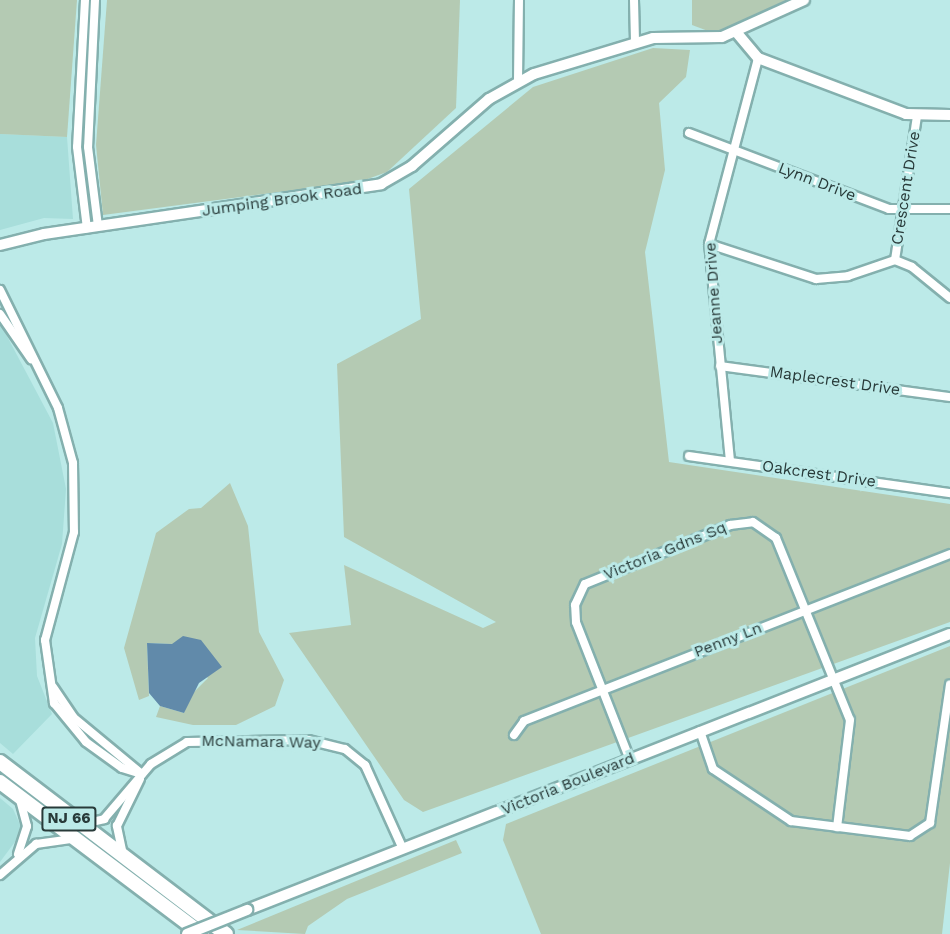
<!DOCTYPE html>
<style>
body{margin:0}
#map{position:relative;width:950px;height:934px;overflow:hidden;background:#bceae8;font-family:"Work Sans",sans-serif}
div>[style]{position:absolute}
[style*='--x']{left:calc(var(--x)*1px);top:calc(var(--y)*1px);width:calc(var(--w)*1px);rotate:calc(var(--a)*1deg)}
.built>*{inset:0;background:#a8dedb}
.green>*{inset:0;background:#b4cab3}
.water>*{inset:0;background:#618aaa}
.roads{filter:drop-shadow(2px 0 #84b0ae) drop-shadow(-2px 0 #84b0ae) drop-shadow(0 2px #84b0ae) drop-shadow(0 -2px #84b0ae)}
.street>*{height:8px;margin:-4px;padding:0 4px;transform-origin:4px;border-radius:4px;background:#fff}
.secondary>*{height:10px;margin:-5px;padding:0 5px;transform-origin:5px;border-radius:5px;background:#fff}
.highway>*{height:14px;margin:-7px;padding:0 7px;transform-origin:7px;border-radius:7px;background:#fff}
.bridges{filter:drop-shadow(2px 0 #84b0ae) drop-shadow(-2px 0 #84b0ae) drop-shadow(0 2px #84b0ae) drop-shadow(0 -2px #84b0ae)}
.secondary-bridge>*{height:10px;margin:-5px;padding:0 5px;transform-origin:5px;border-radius:5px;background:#fff}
span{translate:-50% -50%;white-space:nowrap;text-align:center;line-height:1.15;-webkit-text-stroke:6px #bceae8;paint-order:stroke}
.shield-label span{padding:2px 4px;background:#bceae8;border:2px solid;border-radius:4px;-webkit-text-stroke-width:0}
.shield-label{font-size:15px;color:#283a39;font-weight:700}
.street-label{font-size:16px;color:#283a39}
</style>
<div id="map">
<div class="built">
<div style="clip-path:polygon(0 134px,67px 137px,73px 219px,44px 218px,0 230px)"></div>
<div style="clip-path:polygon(0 323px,53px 423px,66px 489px,62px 544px,35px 638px,37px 676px,52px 714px,13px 754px,0 743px)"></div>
<div style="clip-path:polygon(0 798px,13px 809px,23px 831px,0 862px)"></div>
</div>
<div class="green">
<div style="clip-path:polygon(0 0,77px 0,67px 137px,0 134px)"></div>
<div style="clip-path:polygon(107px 0,460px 0,456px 108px,387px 172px,362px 181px,103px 215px,96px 145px)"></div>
<div style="clip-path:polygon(692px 0,787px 0,716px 34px,692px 25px)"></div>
<div style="clip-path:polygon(653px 48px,690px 50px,686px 77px,659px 103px,665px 170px,645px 252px,669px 462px,950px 504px,950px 622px,423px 812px,404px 800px,289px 633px,351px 625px,344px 565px,483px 628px,496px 622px,344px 537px,337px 364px,421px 319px,409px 189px,533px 87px)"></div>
<div style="clip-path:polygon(230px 483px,248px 526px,259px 632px,284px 680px,275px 706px,236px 725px,193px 725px,156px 717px,160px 706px,184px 713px,187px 699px,208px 678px,172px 644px,147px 643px,149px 696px,139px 700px,124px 648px,156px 533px,189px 509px,201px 508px)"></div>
<div style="clip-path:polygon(950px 646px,950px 863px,942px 934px,541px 934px,503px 840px,506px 824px)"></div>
<div style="clip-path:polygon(456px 840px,462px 853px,347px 899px,308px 926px,305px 934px,237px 930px)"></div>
</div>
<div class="water">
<div style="clip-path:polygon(183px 636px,201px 640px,222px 667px,199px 683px,184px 713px,160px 706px,149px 693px,147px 643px,172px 644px)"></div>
</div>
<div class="roads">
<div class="street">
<div style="--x:85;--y:0;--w:147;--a:93.1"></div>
<div style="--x:77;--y:147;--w:82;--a:83"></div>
<div style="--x:95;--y:0;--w:147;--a:92.7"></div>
<div style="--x:88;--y:147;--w:80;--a:82.8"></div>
<div style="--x:634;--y:0;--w:42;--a:88.6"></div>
<div style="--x:518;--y:81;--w:81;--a:-89.3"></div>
<div style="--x:689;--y:133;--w:214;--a:20.8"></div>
<div style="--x:889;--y:209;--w:61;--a:0"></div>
<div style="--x:709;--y:244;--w:113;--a:18.1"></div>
<div style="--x:816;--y:279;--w:32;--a:-5"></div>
<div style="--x:848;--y:276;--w:50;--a:-18.8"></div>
<div style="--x:895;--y:260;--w:18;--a:22"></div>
<div style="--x:912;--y:267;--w:49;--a:39.2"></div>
<div style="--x:895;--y:260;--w:146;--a:-81.3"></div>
<div style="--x:0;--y:290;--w:131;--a:63.8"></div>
<div style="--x:58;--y:408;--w:57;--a:74.7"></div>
<div style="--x:73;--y:463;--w:69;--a:89.2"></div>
<div style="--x:74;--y:532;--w:112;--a:105"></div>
<div style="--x:45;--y:640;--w:64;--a:81.9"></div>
<div style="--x:54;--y:703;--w:50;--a:50.6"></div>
<div style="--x:86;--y:742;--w:44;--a:35.8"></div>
<div style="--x:122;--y:768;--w:21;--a:17"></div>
<div style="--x:0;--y:314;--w:55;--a:55.4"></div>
<div style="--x:720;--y:366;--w:232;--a:7.7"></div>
<div style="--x:689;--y:456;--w:264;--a:8.1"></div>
<div style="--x:730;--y:461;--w:218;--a:-95.5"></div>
<div style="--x:709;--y:244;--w:192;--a:-75.2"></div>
<div style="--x:53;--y:687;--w:36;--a:56"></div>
<div style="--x:73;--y:717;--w:89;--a:39.6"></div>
<div style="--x:700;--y:731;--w:40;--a:71.1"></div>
<div style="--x:713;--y:769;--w:94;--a:33.7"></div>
<div style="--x:791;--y:821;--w:120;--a:7.2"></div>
<div style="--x:910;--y:836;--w:24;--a:-33"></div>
<div style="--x:930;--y:823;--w:140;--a:-81.8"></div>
<div style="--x:514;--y:735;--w:17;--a:-54"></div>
<div style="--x:524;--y:721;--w:458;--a:-21.4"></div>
<div style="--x:630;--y:760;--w:148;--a:-111.4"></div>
<div style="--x:576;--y:622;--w:17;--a:-93"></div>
<div style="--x:575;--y:605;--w:23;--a:-65"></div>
<div style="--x:585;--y:584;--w:157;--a:-22.1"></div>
<div style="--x:730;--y:525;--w:23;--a:-7"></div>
<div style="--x:753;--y:522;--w:28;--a:35"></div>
<div style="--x:776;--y:538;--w:196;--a:67.9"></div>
<div style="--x:850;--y:720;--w:108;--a:96.9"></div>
<div style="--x:83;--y:824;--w:22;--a:-13"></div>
<div style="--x:104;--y:819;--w:72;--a:-49.5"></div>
<div style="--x:151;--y:764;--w:42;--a:-31.4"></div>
<div style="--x:187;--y:742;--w:121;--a:-0.9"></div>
<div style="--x:308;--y:740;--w:38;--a:14"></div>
<div style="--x:345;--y:749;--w:26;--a:39"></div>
<div style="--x:365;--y:765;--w:92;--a:65.7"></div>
<div style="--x:122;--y:850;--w:25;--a:-102"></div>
<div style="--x:117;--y:826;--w:52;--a:-63.9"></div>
<div style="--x:18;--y:854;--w:29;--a:-72"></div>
<div style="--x:27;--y:826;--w:27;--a:-105"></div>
<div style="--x:0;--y:875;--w:48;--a:-40.7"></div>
<div style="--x:36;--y:844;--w:35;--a:-8"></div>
</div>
<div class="secondary">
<div style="--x:737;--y:33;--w:33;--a:50"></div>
<div style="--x:758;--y:58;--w:158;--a:20.7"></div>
<div style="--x:906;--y:114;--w:44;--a:1.3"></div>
<div style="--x:0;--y:245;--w:45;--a:-14"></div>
<div style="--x:44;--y:234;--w:341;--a:-8.4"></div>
<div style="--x:381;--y:184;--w:36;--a:-30"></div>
<div style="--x:412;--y:166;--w:102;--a:-41"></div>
<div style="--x:489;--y:99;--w:51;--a:-29.1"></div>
<div style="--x:534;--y:74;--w:124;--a:-16.8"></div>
<div style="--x:653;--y:38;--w:69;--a:-0.8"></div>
<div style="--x:722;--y:37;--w:90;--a:-24.3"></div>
<div style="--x:247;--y:910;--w:755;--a:-21.44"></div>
</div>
<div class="highway">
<div style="--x:0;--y:762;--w:284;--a:37.3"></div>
<div style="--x:0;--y:782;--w:253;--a:37"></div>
</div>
</div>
<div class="bridges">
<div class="secondary-bridge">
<div style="--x:187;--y:934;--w:65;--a:-21.8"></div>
</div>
</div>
<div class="shield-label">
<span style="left:69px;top:819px">NJ 66</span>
</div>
<div class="street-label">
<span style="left:817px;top:182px;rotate:21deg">Lynn Drive</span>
<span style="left:906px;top:188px;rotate:-81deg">Crescent Drive</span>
<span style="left:282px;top:200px;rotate:-8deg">Jumping Brook Road</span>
<span style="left:714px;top:293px;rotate:-94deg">Jeanne Drive</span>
<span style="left:835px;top:381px;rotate:8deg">Maplecrest Drive</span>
<span style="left:819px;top:474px;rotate:8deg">Oakcrest Drive</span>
<span style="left:665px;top:551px;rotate:-22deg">Victoria Gdns Sq</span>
<span style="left:728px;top:640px;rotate:-21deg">Penny Ln</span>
<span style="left:261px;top:742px;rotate:1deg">McNamara Way</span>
<span style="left:568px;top:784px;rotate:-22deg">Victoria Boulevard</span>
</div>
</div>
